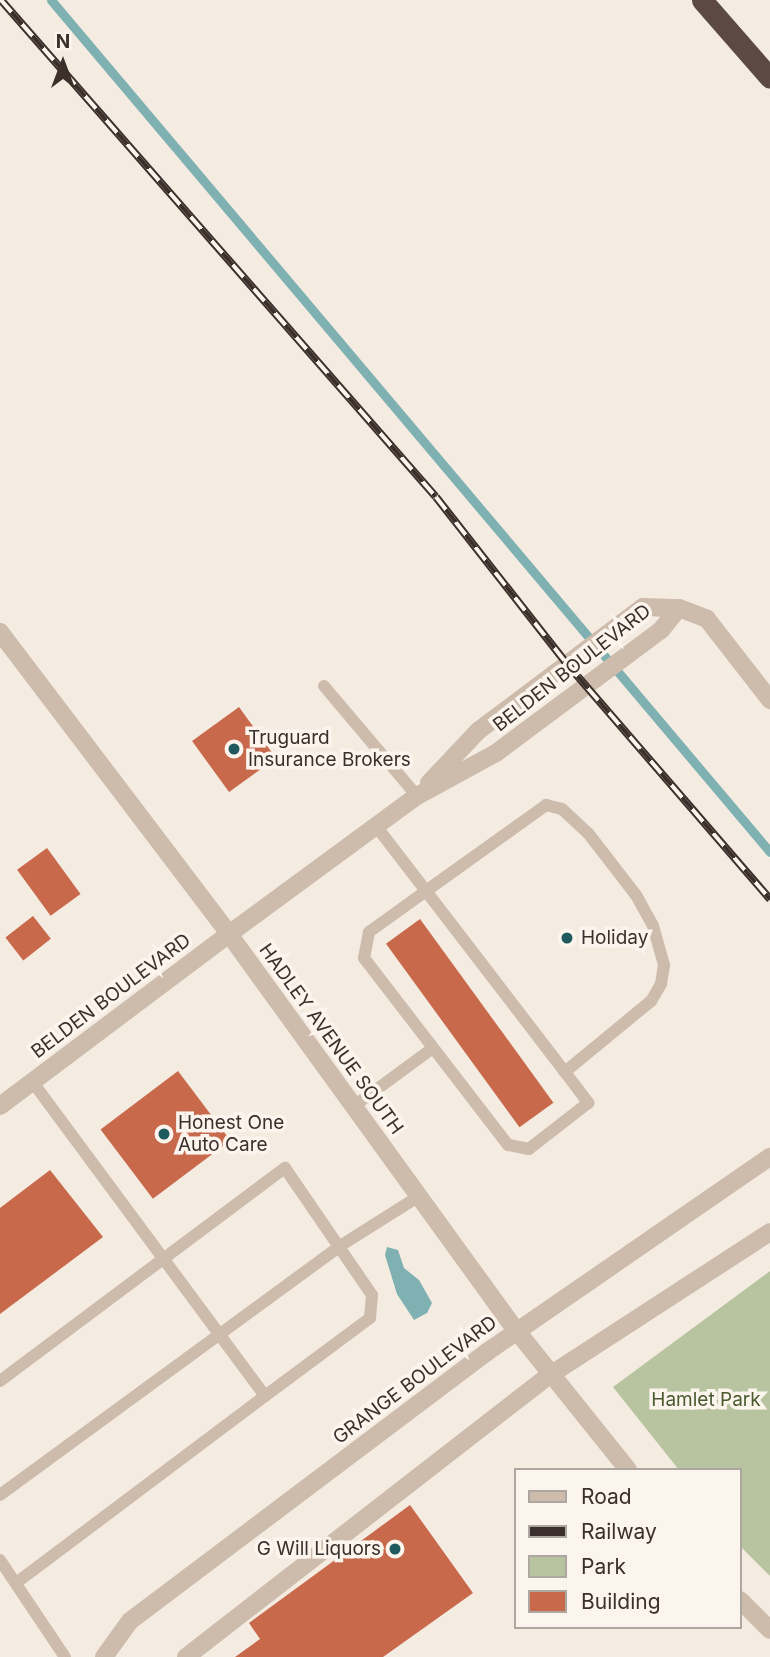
<!DOCTYPE html>
<style>
body{margin:0}
#map{position:relative;width:770px;height:1657px;overflow:hidden;background:#f4ebe1;font-family:Inter,sans-serif}
div>[style]{position:absolute}
[style*='--x']{left:calc(var(--x)*1px);top:calc(var(--y)*1px);width:calc(var(--w)*1px);rotate:calc(var(--a)*1deg)}
.green>*{inset:0;background:#b8c4a0}
.water>*{inset:0;background:#7fb0b2}
.stream>*{height:9px;margin:-4.5px;padding:0 4.5px;transform-origin:4.5px;border-radius:4.5px;background:#7fb0b2}
.building>*{inset:0;background:#c8694b;transform-origin:0 0}
.service>*{height:12px;margin:-6px;padding:0 6px;transform-origin:6px;border-radius:6px;background:#cdbbac}
.minor>*{height:18px;margin:-9px;padding:0 9px;transform-origin:9px;border-radius:9px;background:#cdbbac}
.tertiary>*{height:18px;margin:-9px;padding:0 9px;transform-origin:9px;border-radius:9px;background:#cdbbac}
.motorway>*{height:21px;margin:-10.5px;padding:0 10.5px;transform-origin:10.5px;border-radius:10.5px;background:#5c4a42}
.rail>*{height:8px;margin-top:-4px;transform-origin:0;background:repeating-linear-gradient(90deg,#fbf5ee 0 16px,#3b302b 0 32px);box-sizing:border-box;border-block:2px solid #3b302b}
.dots>*{width:19px;height:19px;translate:-50% -50%;box-sizing:border-box;border:4px solid #fbf5ee;border-radius:50%}
span{translate:-50% -50%;white-space:nowrap;text-align:center;line-height:1.15;-webkit-text-stroke:7px #fbf5ee;paint-order:stroke}
.street-label{font-size:19px;color:#3b302b}
.poi-label{font-size:19px;color:#3b302b}
.left{translate:0 -50%;text-align:left}
.right{translate:-100% -50%;text-align:right}
.park-label{font-size:19px;color:#4a5a2e}
.legend{position:absolute;left:514px;top:1468px;width:228px;height:161px;box-sizing:border-box;background:#fbf5ee;border:2px solid #aea6a0;margin:0;padding:9px 12px;list-style:none;font-size:21px;color:#3b302b}
.legend li{display:flex;align-items:center;gap:14px;height:35px}
.legend b{width:35px;border:2px solid #aea6a0}
.north{position:absolute;left:28px;top:28px;width:70px;height:70px;-webkit-text-stroke:5px #fbf5ee;paint-order:stroke;rotate:0deg;font-size:19px;font-weight:700;line-height:28px;text-align:center;color:#3b302b}
.north::after{content:'';display:block;margin:auto;width:24px;height:32px;background:#3b302b;clip-path:polygon(50% 0,100% 100%,50% 72%,0 100%)}
</style>
<div id="map">
<div class="green">
<div style="clip-path:polygon(770px 1271px,770px 1576px,740px 1546px,740px 1470px,679px 1470px,613px 1387px)"></div>
</div>
<div class="water">
<div style="clip-path:polygon(387px 1247px,398px 1250px,404px 1268px,419px 1280px,432px 1303px,427px 1313px,414px 1320px,397px 1294px,385px 1255px)"></div>
</div>
<div class="stream">
<div style="--x:51;--y:0;--w:1115;--a:49.84"></div>
</div>
<div class="building">
<div style="left:239px;top:707px;width:63px;height:58px;rotate:54deg"></div>
<div style="left:47px;top:848px;width:57px;height:37px;rotate:54deg"></div>
<div style="left:33px;top:916px;width:29px;height:35px;rotate:52deg"></div>
<div style="left:420px;top:919px;width:227px;height:42px;rotate:54deg"></div>
<div style="left:178px;top:1071px;width:87px;height:97px;rotate:53deg"></div>
<div style="clip-path:polygon(50px 1170px,103px 1237px,0 1314px,0 1208px)"></div>
<div style="clip-path:polygon(410px 1505px,473px 1593px,383px 1657px,235px 1657px,260px 1639px,249px 1623px)"></div>
</div>
<div class="service">
<div style="--x:324;--y:686;--w:144;--a:49.8"></div>
<div style="--x:376;--y:826;--w:82;--a:52.4"></div>
<div style="--x:426;--y:891;--w:228;--a:52.5"></div>
<div style="--x:565;--y:1072;--w:39;--a:53"></div>
<div style="--x:588;--y:1103;--w:75;--a:142.1"></div>
<div style="--x:529;--y:1149;--w:21;--a:-169"></div>
<div style="--x:508;--y:1145;--w:236;--a:-127.6"></div>
<div style="--x:364;--y:958;--w:26;--a:-79"></div>
<div style="--x:369;--y:932;--w:70;--a:-35.7"></div>
<div style="--x:426;--y:891;--w:148;--a:-35.6"></div>
<div style="--x:546;--y:805;--w:16;--a:14"></div>
<div style="--x:562;--y:809;--w:35;--a:43"></div>
<div style="--x:588;--y:833;--w:78;--a:52.3"></div>
<div style="--x:636;--y:895;--w:35;--a:61"></div>
<div style="--x:653;--y:926;--w:41;--a:74.2"></div>
<div style="--x:664;--y:965;--w:19;--a:99"></div>
<div style="--x:661;--y:984;--w:20;--a:120"></div>
<div style="--x:651;--y:1001;--w:112;--a:140.5"></div>
<div style="--x:354;--y:1106;--w:98;--a:-36.3"></div>
<div style="--x:0;--y:1381;--w:356;--a:-36.8"></div>
<div style="--x:285;--y:1168;--w:154;--a:55.6"></div>
<div style="--x:372;--y:1295;--w:23;--a:95"></div>
<div style="--x:370;--y:1318;--w:131;--a:143.4"></div>
<div style="--x:0;--y:1495;--w:421;--a:-36.2"></div>
<div style="--x:340;--y:1246;--w:93;--a:-32.3"></div>
<div style="--x:0;--y:1560;--w:117;--a:56.2"></div>
<div style="--x:16;--y:1583;--w:311;--a:-36.9"></div>
<div style="--x:265;--y:1396;--w:390;--a:-126.5"></div>
</div>
<div class="minor">
<div style="--x:0;--y:1106;--w:286;--a:-36.9"></div>
</div>
<div class="tertiary">
<div style="--x:0;--y:632;--w:379;--a:52.8"></div>
<div style="--x:229;--y:934;--w:489;--a:54.1"></div>
<div style="--x:516;--y:1330;--w:179;--a:51.3"></div>
<div style="--x:429;--y:783;--w:71;--a:-46.7"></div>
<div style="--x:478;--y:731;--w:206;--a:-36.9"></div>
<div style="--x:643;--y:607;--w:36;--a:2"></div>
<div style="--x:679;--y:608;--w:30;--a:21"></div>
<div style="--x:707;--y:619;--w:103;--a:52.1"></div>
<div style="--x:229;--y:934;--w:233;--a:-36.3"></div>
<div style="--x:417;--y:796;--w:90;--a:-28.6"></div>
<div style="--x:496;--y:753;--w:206;--a:-36.7"></div>
<div style="--x:661;--y:630;--w:28;--a:-51"></div>
<div style="--x:740;--y:1600;--w:42;--a:45"></div>
<div style="--x:104;--y:1657;--w:44;--a:-54.2"></div>
<div style="--x:130;--y:1621;--w:447;--a:-37"></div>
<div style="--x:487;--y:1352;--w:344;--a:-34.6"></div>
<div style="--x:186;--y:1657;--w:460;--a:-37.8"></div>
<div style="--x:550;--y:1375;--w:262;--a:-33"></div>
</div>
<div class="motorway">
<div style="--x:702;--y:0;--w:103;--a:48.9"></div>
</div>
<div class="rail">
<div style="--x:1;--y:0;--w:660;--a:48.81"></div>
<div style="--x:436;--y:497;--w:212;--a:51.9"></div>
<div style="--x:567;--y:664;--w:311;--a:49.2"></div>
</div>
<div class="dots">
<div style="left:234px;top:749px;background:#1f5a5e"></div>
<div style="left:567px;top:938px;background:#1f5a5e"></div>
<div style="left:164px;top:1134px;background:#1f5a5e"></div>
<div style="left:395px;top:1549px;background:#1f5a5e"></div>
</div>
<div class="street-label">
<span style="left:572px;top:668px;rotate:-38deg">BELDEN BOULEVARD</span>
<span style="left:111px;top:996px;rotate:-37deg">BELDEN BOULEVARD</span>
<span style="left:331px;top:1039px;rotate:54deg">HADLEY AVENUE SOUTH</span>
<span style="left:415px;top:1380px;rotate:-37deg">GRANGE BOULEVARD</span>
</div>
<div class="poi-label">
<span class="left" style="left:248px;top:749px">Truguard<br>Insurance Brokers</span>
<span class="left" style="left:581px;top:938px">Holiday</span>
<span class="left" style="left:178px;top:1134px">Honest One<br>Auto Care</span>
<span class="right" style="left:381px;top:1549px">G Will Liquors</span>
</div>
<div class="park-label">
<span style="left:706px;top:1400px">Hamlet Park</span>
</div>
<ul class="legend">
<li><b style="height:9px;background:#cdbbac"></b>Road</li>
<li><b style="height:9px;background:#3b302b"></b>Railway</li>
<li><b style="height:19px;background:#b8c4a0"></b>Park</li>
<li><b style="height:19px;background:#c8694b"></b>Building</li>
</ul>
<div class="north">N</div>
</div>
